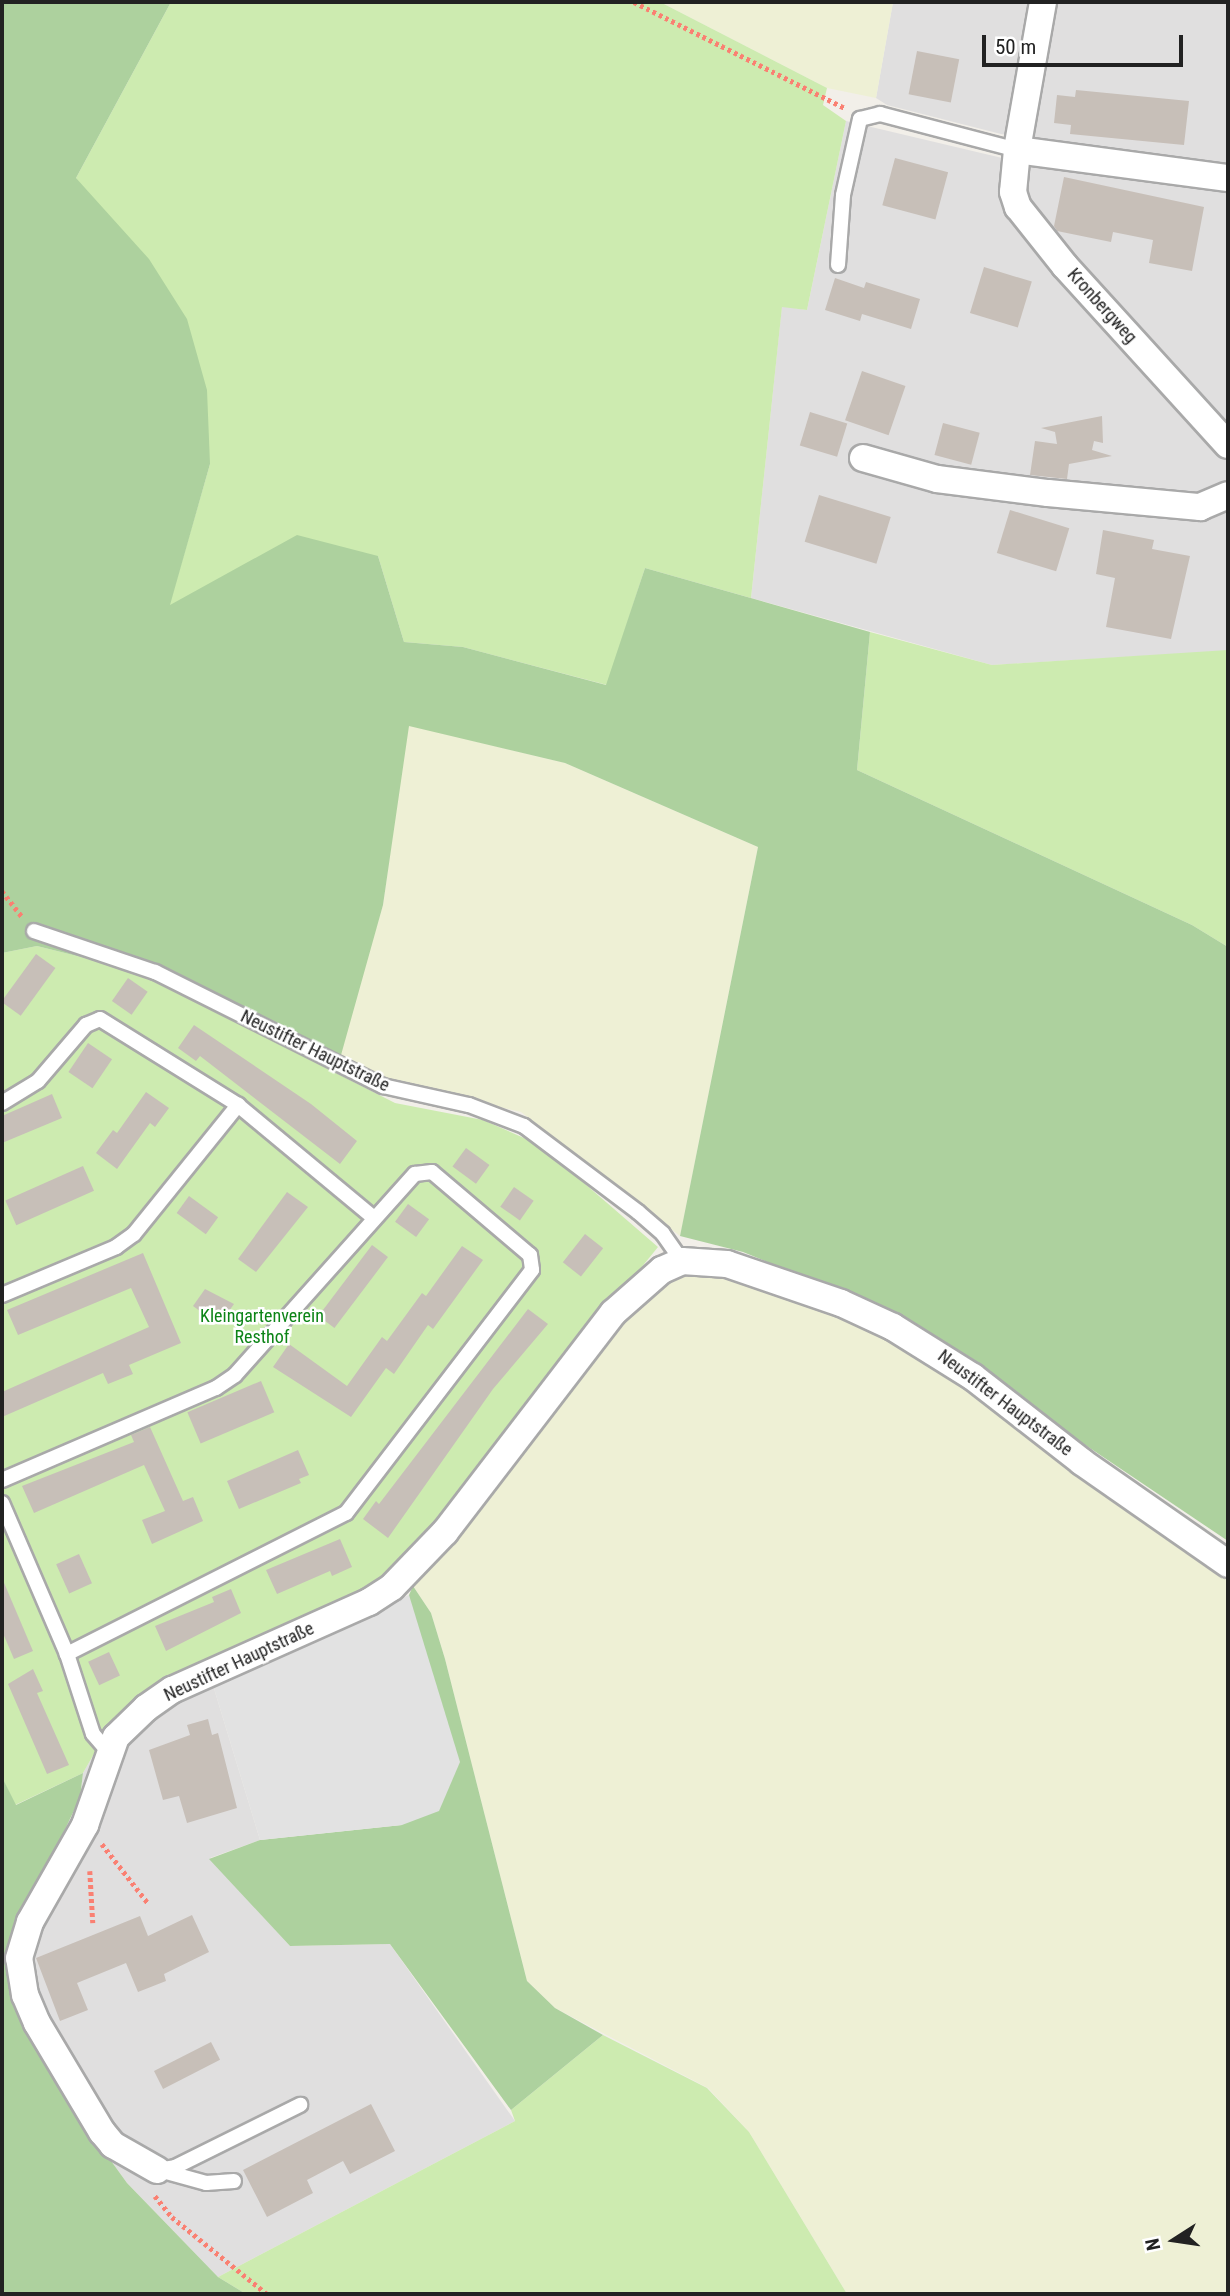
<!DOCTYPE html>
<meta charset="utf-8">
<style>
body{margin:0}
#map{position:relative;width:1230px;height:2296px;overflow:hidden;background:#f2efe9;font-family:"Roboto Condensed",sans-serif}
div>[style]{position:absolute}
[style*='--x']{left:calc(var(--x)*1px);top:calc(var(--y)*1px);width:calc(var(--w)*1px);rotate:calc(var(--a)*1deg)}
.residential>*{inset:0;background:#e0dfdf}
.farmland>*{inset:0;background:#eef0d5}
.grass>*{inset:0;background:#cdebb0}
.forest>*{inset:0;background:#add19e}
.parking>*{inset:0;background:#e2e2e2}
.building>*{inset:0;background:#c7bfb8;transform-origin:0 0}
.path>*{height:4.5px;margin-top:-2.25px;transform-origin:0;background:repeating-linear-gradient(90deg,#fa8072 0 3.5px,transparent 0 7px)}
.roads{filter:drop-shadow(2px 0 #a9a9a9) drop-shadow(-2px 0 #a9a9a9) drop-shadow(0 2px #a9a9a9) drop-shadow(0 -2px #a9a9a9)}
.lane>*{height:14px;margin:-7px;padding:0 7px;transform-origin:7px;border-radius:7px;background:#fff}
.street>*{height:26px;margin:-13px;padding:0 13px;transform-origin:13px;border-radius:13px;background:#fff}
span{translate:-50% -50%;white-space:nowrap;text-align:center;line-height:1.15;-webkit-text-stroke:5px #fff;paint-order:stroke}
.street-label{font-size:18px;color:#222}
.park-label{font-size:18px;color:#0c8416}
.frame{position:absolute;inset:0;border:4px solid #222;pointer-events:none}
.north{position:absolute;left:1139px;top:2205px;width:70px;height:70px;-webkit-text-stroke:5px #fff;paint-order:stroke;rotate:258deg;font-size:19px;font-weight:700;line-height:28px;text-align:center;color:#222}
.north::after{content:'';display:block;margin:auto;width:24px;height:32px;background:#222;clip-path:polygon(50% 0,100% 100%,50% 72%,0 100%)}
.scale{position:absolute;left:982px;top:35px;width:201px;height:32px;box-sizing:border-box;border:4px solid #222;border-top:0;padding-left:9px;font-size:21px;line-height:24px;white-space:nowrap;color:#222;-webkit-text-stroke:5px #fff;paint-order:stroke}
</style>
<div id="map">
<div class="residential">
<div style="clip-path:polygon(893px 2px,1228px 2px,1228px 168px,1001px 134px,887px 105px,876px 98px)"></div>
<div style="clip-path:polygon(846px 121px,1040px 167px,1228px 191px,1228px 651px,992px 665px,751px 598px,782px 306px,807px 310px)"></div>
<div style="clip-path:polygon(212px 1682px,260px 1840px,210px 1858px,290px 1946px,390px 1944px,515px 2121px,218px 2277px,127px 2183px,75px 2111px,9px 1983px,6px 1953px,80px 1799px,83px 1773px,111px 1724px)"></div>
</div>
<div class="farmland">
<div style="clip-path:polygon(660px 2px,893px 2px,876px 98px,827px 88px)"></div>
<div style="clip-path:polygon(408px 725px,565px 763px,758px 847px,680px 1236px,521px 1112px,415px 1088px,337px 1059px,383px 905px)"></div>
<div style="clip-path:polygon(705px 1274px,794px 1298px,873px 1329px,968px 1392px,1228px 1580px,1228px 2294px,847px 2294px,749px 2132px,708px 2088px,555px 2008px,527px 1981px,445px 1659px,431px 1613px,413px 1586px,516px 1461px,601px 1345px,647px 1297px,675px 1278px)"></div>
</div>
<div class="grass">
<div style="clip-path:polygon(171px 2px,660px 2px,827px 88px,823px 105px,846px 121px,807px 310px,782px 307px,751px 598px,645px 568px,607px 685px,463px 647px,404px 642px,378px 556px,169px 606px,210px 464px,76px 178px)"></div>
<div style="clip-path:polygon(870px 632px,992px 665px,1228px 650px,1228px 947px,1192px 925px,857px 770px)"></div>
<div style="clip-path:polygon(37px 946px,133px 970px,395px 1103px,483px 1120px,540px 1145px,658px 1247px,563px 1364px,437px 1531px,370px 1591px,111px 1724px,83px 1773px,15px 1805px,2px 1777px,2px 953px)"></div>
<div style="clip-path:polygon(603px 2035px,707px 2088px,749px 2132px,847px 2294px,246px 2294px,218px 2277px,515px 2121px,511px 2110px)"></div>
</div>
<div class="forest">
<div style="clip-path:polygon(2px 2px,171px 2px,76px 178px,149px 259px,187px 319px,207px 390px,210px 464px,170px 605px,297px 535px,378px 556px,404px 642px,463px 647px,606px 685px,645px 568px,870px 632px,857px 770px,1192px 925px,1228px 947px,1228px 1541px,1072px 1436px,980px 1367px,877px 1307px,743px 1252px,680px 1236px,758px 847px,565px 763px,409px 726px,383px 905px,336px 1073px,133px 970px,37px 946px,2px 953px)"></div>
<div style="clip-path:polygon(413px 1586px,431px 1613px,445px 1659px,527px 1981px,555px 2008px,603px 2035px,511px 2110px,390px 1944px,290px 1946px,209px 1859px,260px 1840px,402px 1825px,409px 1595px)"></div>
<div style="clip-path:polygon(83px 1773px,80px 1798px,6px 1953px,9px 1983px,75px 2111px,127px 2183px,218px 2277px,246px 2294px,2px 2294px,2px 1777px,16px 1805px)"></div>
</div>
<div class="parking">
<div style="clip-path:polygon(409px 1595px,460px 1762px,439px 1811px,402px 1825px,260px 1840px,212px 1682px)"></div>
</div>
<div class="building">
<div style="left:917px;top:51px;width:43px;height:44px;rotate:11deg"></div>
<div style="clip-path:polygon(1076px 90px,1189px 101px,1184px 145px,1070px 134px,1071px 125px,1054px 123px,1057px 95px,1075px 97px)"></div>
<div style="left:895px;top:158px;width:55px;height:49px;rotate:15deg"></div>
<div style="clip-path:polygon(1064px 177px,1204px 207px,1192px 271px,1149px 263px,1153px 240px,1113px 232px,1111px 242px,1057px 231px,1054px 226px)"></div>
<div style="left:984px;top:267px;width:50px;height:48px;rotate:17deg"></div>
<div style="clip-path:polygon(835px 278px,864px 288px,866px 282px,920px 299px,911px 329px,862px 314px,860px 321px,825px 310px)"></div>
<div style="left:862px;top:371px;width:46px;height:52px;rotate:19deg"></div>
<div style="left:810px;top:412px;width:39px;height:35px;rotate:17deg"></div>
<div style="clip-path:polygon(1102px 416px,1103px 443px,1094px 441px,1092px 450px,1112px 456px,1069px 464px,1067px 479px,1030px 475px,1035px 441px,1057px 444px,1055px 432px,1041px 428px)"></div>
<div style="left:943px;top:423px;width:38px;height:33px;rotate:15deg"></div>
<div style="left:819px;top:495px;width:75px;height:49px;rotate:17deg"></div>
<div style="left:1010px;top:510px;width:62px;height:45px;rotate:17deg"></div>
<div style="clip-path:polygon(1103px 530px,1154px 540px,1152px 549px,1190px 556px,1171px 639px,1106px 627px,1115px 578px,1096px 574px)"></div>
<div style="left:36px;top:954px;width:24px;height:59px;rotate:36deg"></div>
<div style="left:128px;top:978px;width:24px;height:28px;rotate:35deg"></div>
<div style="clip-path:polygon(194px 1025px,311px 1104px,357px 1141px,340px 1164px,200px 1056px,196px 1061px,178px 1048px)"></div>
<div style="left:88px;top:1043px;width:29px;height:35px;rotate:34deg"></div>
<div style="clip-path:polygon(146px 1092px,169px 1108px,155px 1127px,150px 1123px,117px 1169px,96px 1153px,113px 1130px,117px 1133px)"></div>
<div style="clip-path:polygon(52px 1094px,62px 1118px,2px 1143px,2px 1116px)"></div>
<div style="left:466px;top:1148px;width:29px;height:23px;rotate:36deg"></div>
<div style="left:83px;top:1166px;width:27px;height:85px;rotate:66deg"></div>
<div style="left:514px;top:1187px;width:24px;height:24px;rotate:35deg"></div>
<div style="clip-path:polygon(287px 1192px,308px 1207px,256px 1272px,238px 1259px)"></div>
<div style="left:189px;top:1196px;width:36px;height:21px;rotate:36deg"></div>
<div style="left:408px;top:1204px;width:26px;height:22px;rotate:36deg"></div>
<div style="left:585px;top:1234px;width:23px;height:36px;rotate:38deg"></div>
<div style="left:372px;top:1245px;width:20px;height:89px;rotate:37deg"></div>
<div style="clip-path:polygon(462px 1246px,483px 1260px,433px 1329px,428px 1325px,394px 1374px,386px 1368px,351px 1417px,273px 1367px,289px 1344px,347px 1386px,382px 1337px,387px 1341px,422px 1293px,426px 1296px)"></div>
<div style="clip-path:polygon(143px 1253px,181px 1343px,129px 1365px,133px 1374px,108px 1384px,103px 1373px,2px 1417px,2px 1392px,149px 1327px,131px 1288px,18px 1335px,7px 1310px)"></div>
<div style="clip-path:polygon(205px 1289px,234px 1304px,219px 1325px,193px 1306px)"></div>
<div style="clip-path:polygon(528px 1309px,548px 1324px,493px 1389px,388px 1538px,363px 1519px,376px 1501px,379px 1504px)"></div>
<div style="left:261px;top:1381px;width:34px;height:80px;rotate:67deg"></div>
<div style="clip-path:polygon(150px 1427px,183px 1501px,193px 1497px,203px 1521px,152px 1544px,142px 1520px,165px 1511px,144px 1465px,34px 1513px,22px 1486px,134px 1442px,131px 1435px)"></div>
<div style="clip-path:polygon(298px 1450px,309px 1475px,299px 1479px,301px 1483px,239px 1509px,227px 1481px)"></div>
<div style="clip-path:polygon(340px 1539px,352px 1567px,332px 1576px,330px 1571px,277px 1594px,266px 1570px)"></div>
<div style="left:79px;top:1554px;width:32px;height:25px;rotate:66deg"></div>
<div style="clip-path:polygon(2px 1578px,33px 1651px,14px 1659px,2px 1631px)"></div>
<div style="clip-path:polygon(231px 1589px,241px 1613px,166px 1651px,155px 1626px,214px 1602px,212px 1597px)"></div>
<div style="left:109px;top:1652px;width:26px;height:23px;rotate:65deg"></div>
<div style="clip-path:polygon(33px 1669px,43px 1691px,37px 1693px,69px 1765px,47px 1774px,8px 1684px)"></div>
<div style="clip-path:polygon(208px 1719px,212px 1735px,218px 1733px,237px 1808px,187px 1823px,179px 1796px,163px 1800px,149px 1750px,190px 1735px,187px 1725px)"></div>
<div style="clip-path:polygon(192px 1915px,209px 1952px,164px 1974px,166px 1981px,138px 1992px,126px 1963px,77px 1983px,88px 2010px,60px 2021px,36px 1958px,140px 1916px,148px 1936px)"></div>
<div style="left:211px;top:2042px;width:20px;height:64px;rotate:63deg"></div>
<div style="clip-path:polygon(371px 2104px,395px 2151px,350px 2174px,343px 2161px,307px 2180px,313px 2193px,267px 2217px,243px 2170px)"></div>
</div>
<div class="path">
<div style="--x:634;--y:2;--w:236;--a:26.7"></div>
<div style="--x:2;--y:891;--w:33;--a:52"></div>
<div style="--x:102;--y:1844;--w:75;--a:52.1"></div>
<div style="--x:90;--y:1871;--w:52;--a:86.7"></div>
<div style="--x:155;--y:2196;--w:27;--a:51"></div>
<div style="--x:172;--y:2217;--w:122;--a:39"></div>
</div>
<div class="roads">
<div class="lane">
<div style="--x:838;--y:265;--w:70;--a:-85.9"></div>
<div style="--x:843;--y:195;--w:78;--a:-77.4"></div>
<div style="--x:860;--y:119;--w:21;--a:-14"></div>
<div style="--x:880;--y:114;--w:142;--a:14.7"></div>
<div style="--x:34;--y:931;--w:128;--a:18.7"></div>
<div style="--x:155;--y:972;--w:255;--a:26.6"></div>
<div style="--x:383;--y:1086;--w:88;--a:12.5"></div>
<div style="--x:469;--y:1105;--w:59;--a:20.9"></div>
<div style="--x:524;--y:1126;--w:143;--a:37"></div>
<div style="--x:638;--y:1212;--w:33;--a:41"></div>
<div style="--x:663;--y:1234;--w:33;--a:55"></div>
<div style="--x:2;--y:1103;--w:42;--a:-31.4"></div>
<div style="--x:38;--y:1081;--w:74;--a:-49.4"></div>
<div style="--x:86;--y:1025;--w:15;--a:-23"></div>
<div style="--x:100;--y:1019;--w:163;--a:31.9"></div>
<div style="--x:238;--y:1105;--w:177;--a:39.7"></div>
<div style="--x:2;--y:1295;--w:124;--a:-22.8"></div>
<div style="--x:116;--y:1247;--w:22;--a:-36"></div>
<div style="--x:134;--y:1234;--w:166;--a:-51.1"></div>
<div style="--x:2;--y:1480;--w:233;--a:-23.3"></div>
<div style="--x:216;--y:1388;--w:23;--a:-34"></div>
<div style="--x:235;--y:1375;--w:270;--a:-48.2"></div>
<div style="--x:415;--y:1174;--w:17;--a:-7"></div>
<div style="--x:432;--y:1172;--w:128;--a:40.3"></div>
<div style="--x:530;--y:1255;--w:15;--a:82"></div>
<div style="--x:532;--y:1270;--w:306;--a:127.4"></div>
<div style="--x:346;--y:1513;--w:313;--a:153.2"></div>
<div style="--x:2;--y:1503;--w:164;--a:66.7"></div>
<div style="--x:67;--y:1654;--w:84;--a:72"></div>
<div style="--x:93;--y:1734;--w:23;--a:49"></div>
<div style="--x:157;--y:2170;--w:18;--a:-9"></div>
<div style="--x:175;--y:2167;--w:140;--a:-26.4"></div>
<div style="--x:159;--y:2170;--w:49;--a:15.5"></div>
<div style="--x:206;--y:2183;--w:28;--a:-4"></div>
</div>
<div class="street">
<div style="--x:1043;--y:2;--w:150;--a:100"></div>
<div style="--x:1017;--y:150;--w:213;--a:7.6"></div>
<div style="--x:1017;--y:150;--w:42;--a:95.4"></div>
<div style="--x:1013;--y:192;--w:16;--a:72"></div>
<div style="--x:1018;--y:207;--w:75;--a:51.5"></div>
<div style="--x:1065;--y:266;--w:242;--a:47.7"></div>
<div style="--x:863;--y:458;--w:77;--a:15.8"></div>
<div style="--x:937;--y:479;--w:112;--a:7.2"></div>
<div style="--x:1048;--y:493;--w:153;--a:5.3"></div>
<div style="--x:1200;--y:507;--w:30;--a:-23"></div>
<div style="--x:157;--y:2170;--w:51;--a:-150.4"></div>
<div style="--x:113;--y:2145;--w:17;--a:-130"></div>
<div style="--x:102;--y:2132;--w:127;--a:-120.8"></div>
<div style="--x:37;--y:2023;--w:30;--a:-113"></div>
<div style="--x:25;--y:1995;--w:37;--a:-99"></div>
<div style="--x:19;--y:1958;--w:38;--a:-73"></div>
<div style="--x:30;--y:1922;--w:112;--a:-60.4"></div>
<div style="--x:85;--y:1825;--w:93;--a:-70.6"></div>
<div style="--x:116;--y:1737;--w:42;--a:-44"></div>
<div style="--x:146;--y:1708;--w:32;--a:-35"></div>
<div style="--x:172;--y:1690;--w:216;--a:-24.1"></div>
<div style="--x:369;--y:1602;--w:27;--a:-33"></div>
<div style="--x:392;--y:1587;--w:76;--a:-46.1"></div>
<div style="--x:445;--y:1532;--w:276;--a:-52.5"></div>
<div style="--x:613;--y:1313;--w:65;--a:-41.3"></div>
<div style="--x:662;--y:1270;--w:22;--a:-24"></div>
<div style="--x:682;--y:1261;--w:45;--a:3.8"></div>
<div style="--x:727;--y:1264;--w:120;--a:18.9"></div>
<div style="--x:841;--y:1303;--w:57;--a:24.8"></div>
<div style="--x:893;--y:1327;--w:94;--a:32"></div>
<div style="--x:973;--y:1377;--w:138;--a:37.9"></div>
<div style="--x:1082;--y:1462;--w:178;--a:34.9"></div>
</div>
</div>
<div class="street-label">
<span style="left:1102px;top:306px;rotate:48deg">Kronbergweg</span>
<span style="left:315px;top:1051px;rotate:26deg">Neustifter Hauptstraße</span>
<span style="left:1005px;top:1403px;rotate:37deg">Neustifter Hauptstraße</span>
<span style="left:239px;top:1662px;rotate:-25deg">Neustifter Hauptstraße</span>
</div>
<div class="park-label">
<span style="left:262px;top:1327px">Kleingartenverein<br>Resthof</span>
</div>
<div class="frame"></div>
<div class="north">N</div>
<div class="scale">50 m</div>
</div>
